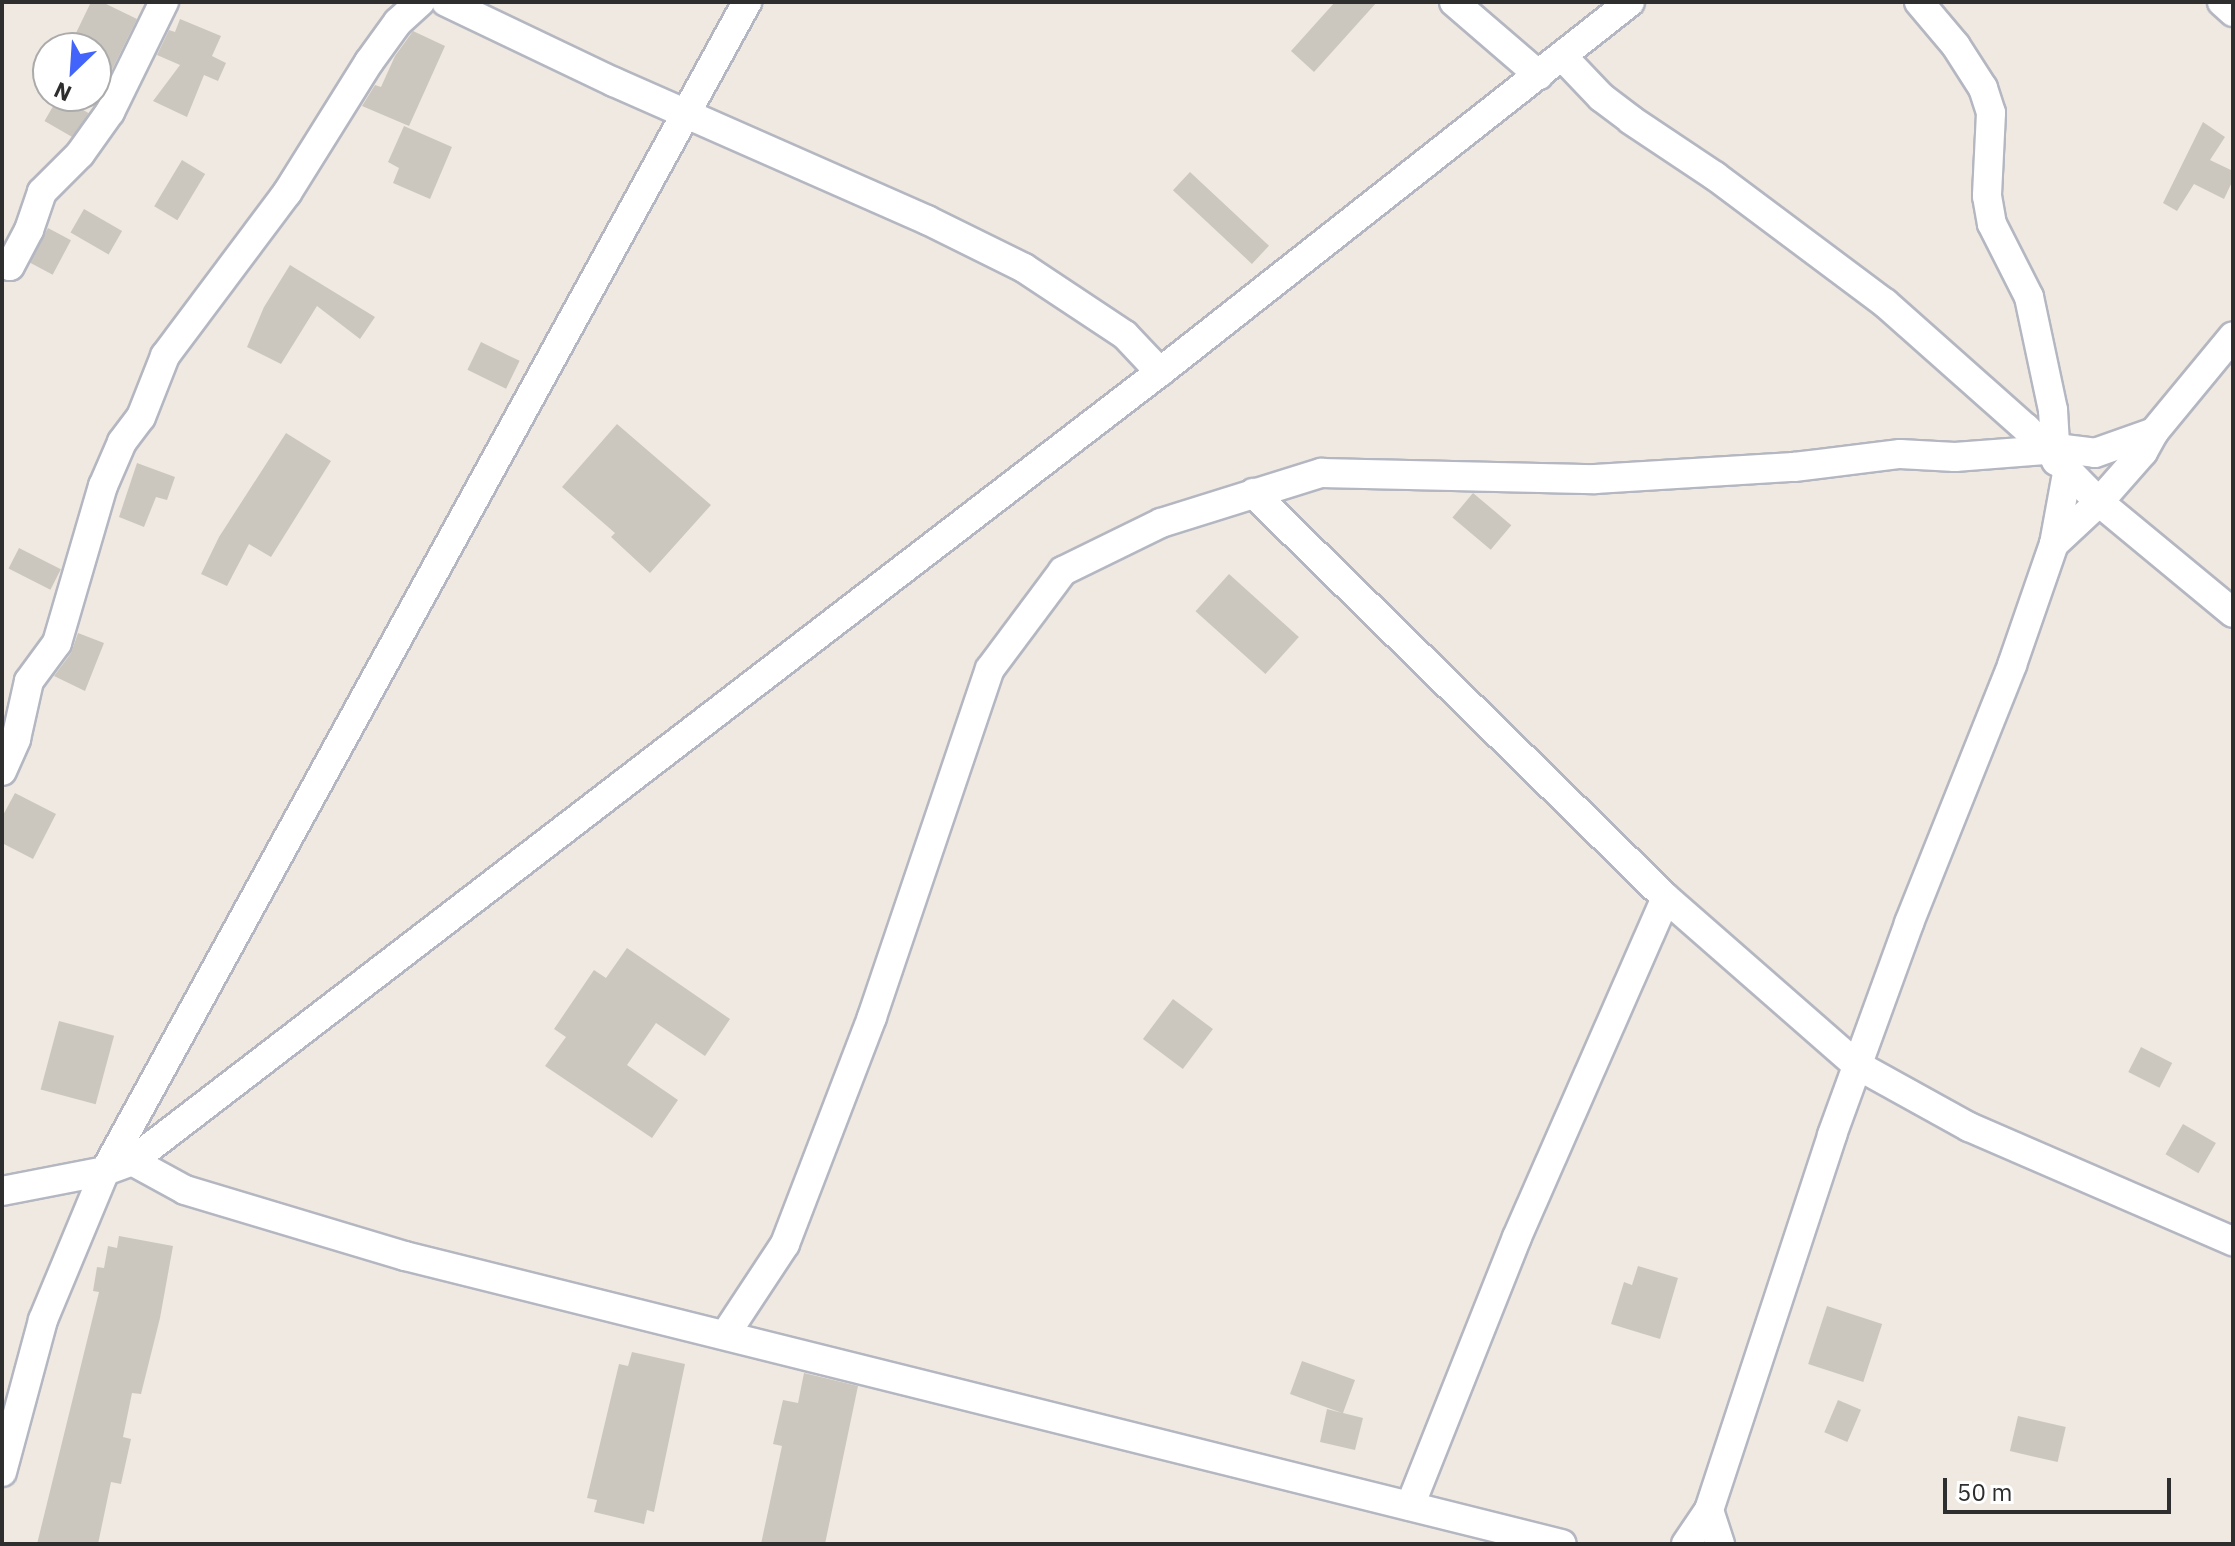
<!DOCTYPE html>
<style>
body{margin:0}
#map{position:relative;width:2235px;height:1546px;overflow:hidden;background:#efe9e1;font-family:"IBM Plex Sans",sans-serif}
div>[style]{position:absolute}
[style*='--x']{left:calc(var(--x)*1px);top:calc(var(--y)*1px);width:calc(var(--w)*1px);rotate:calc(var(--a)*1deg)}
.building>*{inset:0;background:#cbc7bf;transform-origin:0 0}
.roads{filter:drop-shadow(2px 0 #b4b7c1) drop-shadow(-2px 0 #b4b7c1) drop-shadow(0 2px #b4b7c1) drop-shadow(0 -2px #b4b7c1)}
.minor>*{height:28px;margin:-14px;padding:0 14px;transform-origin:14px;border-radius:14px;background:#fff}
span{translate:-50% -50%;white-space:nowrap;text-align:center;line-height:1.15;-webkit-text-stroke:6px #fff;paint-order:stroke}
.frame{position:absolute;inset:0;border:4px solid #2e2e2e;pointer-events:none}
.north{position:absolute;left:32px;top:32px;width:80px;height:80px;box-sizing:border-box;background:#fff;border:2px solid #ababab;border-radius:50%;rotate:205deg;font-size:22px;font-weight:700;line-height:32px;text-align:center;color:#2e2e2e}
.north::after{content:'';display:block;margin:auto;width:28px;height:36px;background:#4264fb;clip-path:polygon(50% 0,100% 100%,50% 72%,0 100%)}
.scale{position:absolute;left:1943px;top:1478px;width:228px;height:36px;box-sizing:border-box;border:4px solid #2e2e2e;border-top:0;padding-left:10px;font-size:24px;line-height:28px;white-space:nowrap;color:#2e2e2e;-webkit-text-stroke:6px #fff;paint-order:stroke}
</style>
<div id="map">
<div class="building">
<div style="clip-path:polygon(91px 2px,102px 2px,137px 19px,96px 102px,96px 43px,76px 33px)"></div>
<div style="clip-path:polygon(1335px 2px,1377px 2px,1314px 72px,1291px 51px)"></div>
<div style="clip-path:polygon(180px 19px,221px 36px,212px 56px,226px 63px,218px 81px,204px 75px,187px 117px,153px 101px,180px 65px,157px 55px,169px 30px,175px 32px)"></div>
<div style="clip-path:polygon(413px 31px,445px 46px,409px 126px,362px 106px,375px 85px,381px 87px,395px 56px)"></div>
<div style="left:59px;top:96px;width:34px;height:29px;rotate:30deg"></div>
<div style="clip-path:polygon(2203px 122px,2225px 137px,2210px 160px,2233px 171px,2233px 180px,2224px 199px,2194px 184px,2177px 211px,2163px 203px)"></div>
<div style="clip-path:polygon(404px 126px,452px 147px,430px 199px,393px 183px,399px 168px,388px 162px)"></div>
<div style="left:182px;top:160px;width:27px;height:54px;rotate:31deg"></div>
<div style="left:1190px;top:172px;width:108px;height:25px;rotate:43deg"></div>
<div style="left:84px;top:209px;width:44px;height:27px;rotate:30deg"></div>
<div style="left:48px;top:228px;width:26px;height:39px;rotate:28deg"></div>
<div style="clip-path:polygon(290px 265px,375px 317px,360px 339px,317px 306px,281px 364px,247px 347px,264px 307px)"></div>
<div style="left:481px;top:342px;width:43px;height:31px;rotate:26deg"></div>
<div style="clip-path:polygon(617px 424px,711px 505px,650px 573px,611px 537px,615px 533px,562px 487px)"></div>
<div style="clip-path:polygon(286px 433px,331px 461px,271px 557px,249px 544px,227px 586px,201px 574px,219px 537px)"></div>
<div style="clip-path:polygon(137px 463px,175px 477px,167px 500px,156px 497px,144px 527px,119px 517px)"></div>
<div style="left:1473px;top:493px;width:50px;height:32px;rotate:40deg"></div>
<div style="left:19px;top:548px;width:47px;height:23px;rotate:27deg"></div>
<div style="left:1229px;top:574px;width:94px;height:50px;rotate:42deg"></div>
<div style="clip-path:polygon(78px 633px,104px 643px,85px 691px,54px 676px,71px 653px)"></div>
<div style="clip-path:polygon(15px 793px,56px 814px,33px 859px,2px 843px,2px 817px)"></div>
<div style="clip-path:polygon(627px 948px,730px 1019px,705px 1056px,656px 1023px,627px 1065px,678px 1100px,652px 1138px,545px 1066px,566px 1037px,554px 1029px,594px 970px,606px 978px)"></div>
<div style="left:1173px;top:999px;width:50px;height:50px;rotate:37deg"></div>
<div style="left:59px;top:1021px;width:57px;height:71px;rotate:15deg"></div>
<div style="left:2141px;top:1047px;width:35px;height:28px;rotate:27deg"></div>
<div style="left:2183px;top:1124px;width:38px;height:35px;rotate:30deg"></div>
<div style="clip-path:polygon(119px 1236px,173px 1246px,160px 1318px,141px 1394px,132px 1393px,123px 1437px,131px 1439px,121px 1484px,111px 1482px,98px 1544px,37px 1544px,99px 1292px,93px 1291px,97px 1267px,104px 1268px,108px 1246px,117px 1248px)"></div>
<div style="clip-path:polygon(1638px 1266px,1678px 1278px,1660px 1339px,1611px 1324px,1624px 1282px,1632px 1285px)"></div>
<div style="left:1827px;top:1306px;width:58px;height:61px;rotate:18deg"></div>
<div style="clip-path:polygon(632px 1352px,685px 1364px,654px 1512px,647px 1510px,644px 1524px,594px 1512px,597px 1500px,587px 1498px,619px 1364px,628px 1366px)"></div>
<div style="clip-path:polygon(1302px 1361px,1355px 1380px,1343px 1413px,1363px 1418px,1355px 1450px,1320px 1442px,1327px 1409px,1342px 1413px,1290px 1394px)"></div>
<div style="clip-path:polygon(804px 1373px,858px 1386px,825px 1544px,761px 1544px,782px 1446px,773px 1444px,783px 1400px,798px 1403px)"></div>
<div style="left:1838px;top:1400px;width:25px;height:35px;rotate:23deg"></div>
<div style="left:2018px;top:1416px;width:49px;height:36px;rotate:13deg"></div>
</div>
<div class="roads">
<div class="minor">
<div style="--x:446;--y:2;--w:186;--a:25.5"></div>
<div style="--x:614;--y:82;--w:342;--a:23.8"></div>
<div style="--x:927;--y:220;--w:108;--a:26.3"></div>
<div style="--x:1024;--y:268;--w:121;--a:33.6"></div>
<div style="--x:1125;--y:335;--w:51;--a:46.6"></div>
<div style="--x:1454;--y:2;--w:112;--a:40.7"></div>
<div style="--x:1919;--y:2;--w:57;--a:49.9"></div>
<div style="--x:1956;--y:46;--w:50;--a:57.3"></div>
<div style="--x:1983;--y:88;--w:26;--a:72"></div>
<div style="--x:1991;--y:113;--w:83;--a:92.8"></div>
<div style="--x:1987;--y:196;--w:28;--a:80"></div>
<div style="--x:1992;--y:224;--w:82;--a:63.1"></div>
<div style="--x:2029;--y:297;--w:116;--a:78"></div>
<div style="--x:2053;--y:410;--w:51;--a:86.6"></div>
<div style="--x:2222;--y:2;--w:15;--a:42"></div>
<div style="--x:1562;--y:56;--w:57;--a:46.4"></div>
<div style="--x:1601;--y:97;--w:38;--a:37"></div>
<div style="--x:1631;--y:120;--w:101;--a:33.7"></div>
<div style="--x:1715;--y:176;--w:212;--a:36.8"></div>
<div style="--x:1885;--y:303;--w:188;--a:41.6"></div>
<div style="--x:2026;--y:428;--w:104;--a:45.4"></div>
<div style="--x:2099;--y:502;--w:174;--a:39.6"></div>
<div style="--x:2;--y:264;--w:8;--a:14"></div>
<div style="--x:10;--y:266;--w:41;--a:-62.2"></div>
<div style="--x:29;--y:230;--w:40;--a:-71.1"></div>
<div style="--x:42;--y:192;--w:54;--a:-45"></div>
<div style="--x:80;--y:154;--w:52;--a:-54.5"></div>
<div style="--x:110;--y:112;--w:123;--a:-63.9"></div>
<div style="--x:2056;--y:448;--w:39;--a:7"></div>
<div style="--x:2095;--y:453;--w:63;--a:-19.6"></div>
<div style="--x:1253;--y:493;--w:578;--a:44.44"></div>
<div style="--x:1666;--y:898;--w:254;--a:41.2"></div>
<div style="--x:1857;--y:1065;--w:128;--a:29"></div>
<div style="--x:1969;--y:1127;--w:288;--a:23.4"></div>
<div style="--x:2054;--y:544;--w:62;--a:-43"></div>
<div style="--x:2099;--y:502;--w:67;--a:-48.7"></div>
<div style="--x:2143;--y:452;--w:23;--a:-61"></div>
<div style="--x:2154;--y:432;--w:124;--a:-50.5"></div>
<div style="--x:2;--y:771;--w:35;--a:-66"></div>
<div style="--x:16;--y:739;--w:59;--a:-77.4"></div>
<div style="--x:29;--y:681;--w:47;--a:-53.6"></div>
<div style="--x:57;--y:643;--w:164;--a:-73.7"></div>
<div style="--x:103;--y:486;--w:48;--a:-66.6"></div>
<div style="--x:122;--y:442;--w:31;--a:-53"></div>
<div style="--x:141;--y:417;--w:66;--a:-68.5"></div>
<div style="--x:165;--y:356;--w:204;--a:-53.2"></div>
<div style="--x:287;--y:193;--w:155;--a:-58"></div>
<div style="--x:369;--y:62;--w:49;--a:-54.1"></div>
<div style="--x:398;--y:22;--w:30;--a:-42"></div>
<div style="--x:132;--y:1161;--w:60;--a:28.7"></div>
<div style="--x:185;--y:1190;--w:230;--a:16.7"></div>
<div style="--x:405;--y:1256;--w:1192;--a:13.98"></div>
<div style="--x:2;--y:1191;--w:105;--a:-11"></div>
<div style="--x:105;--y:1171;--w:29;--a:-20"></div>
<div style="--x:132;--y:1161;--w:1296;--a:-37.51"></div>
<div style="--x:1160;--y:372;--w:598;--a:-38.21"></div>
<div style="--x:725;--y:1335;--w:109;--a:-56.6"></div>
<div style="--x:785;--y:1244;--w:243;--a:-69"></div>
<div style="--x:872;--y:1017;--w:367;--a:-71.3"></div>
<div style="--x:990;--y:669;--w:122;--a:-53.3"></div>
<div style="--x:1063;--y:571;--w:109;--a:-26.1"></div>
<div style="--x:1161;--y:523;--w:168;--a:-17.4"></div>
<div style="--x:1321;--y:473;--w:274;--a:1.3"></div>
<div style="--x:1595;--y:479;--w:199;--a:-3.5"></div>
<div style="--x:1794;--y:467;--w:107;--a:-7"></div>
<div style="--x:1900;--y:454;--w:55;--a:3.1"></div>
<div style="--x:1955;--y:457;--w:90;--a:-4.4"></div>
<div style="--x:2;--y:1472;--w:157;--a:-74.9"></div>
<div style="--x:43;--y:1320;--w:161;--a:-67.4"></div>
<div style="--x:105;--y:1171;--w:1334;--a:-61.22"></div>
<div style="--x:1410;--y:1506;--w:289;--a:-68.3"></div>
<div style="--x:1517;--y:1237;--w:370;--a:-66.3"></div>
<div style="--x:1709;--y:1510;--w:36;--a:72"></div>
<div style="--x:1686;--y:1544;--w:41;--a:-55.9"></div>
<div style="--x:1709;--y:1510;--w:395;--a:-71.8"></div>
<div style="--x:1832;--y:1135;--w:226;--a:-70"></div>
<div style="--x:1909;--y:923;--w:278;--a:-68.2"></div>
<div style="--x:2012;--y:665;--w:128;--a:-70.9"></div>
<div style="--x:2054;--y:544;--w:72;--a:-79.6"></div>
</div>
</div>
<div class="frame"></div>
<div class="north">N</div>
<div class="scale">50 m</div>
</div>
